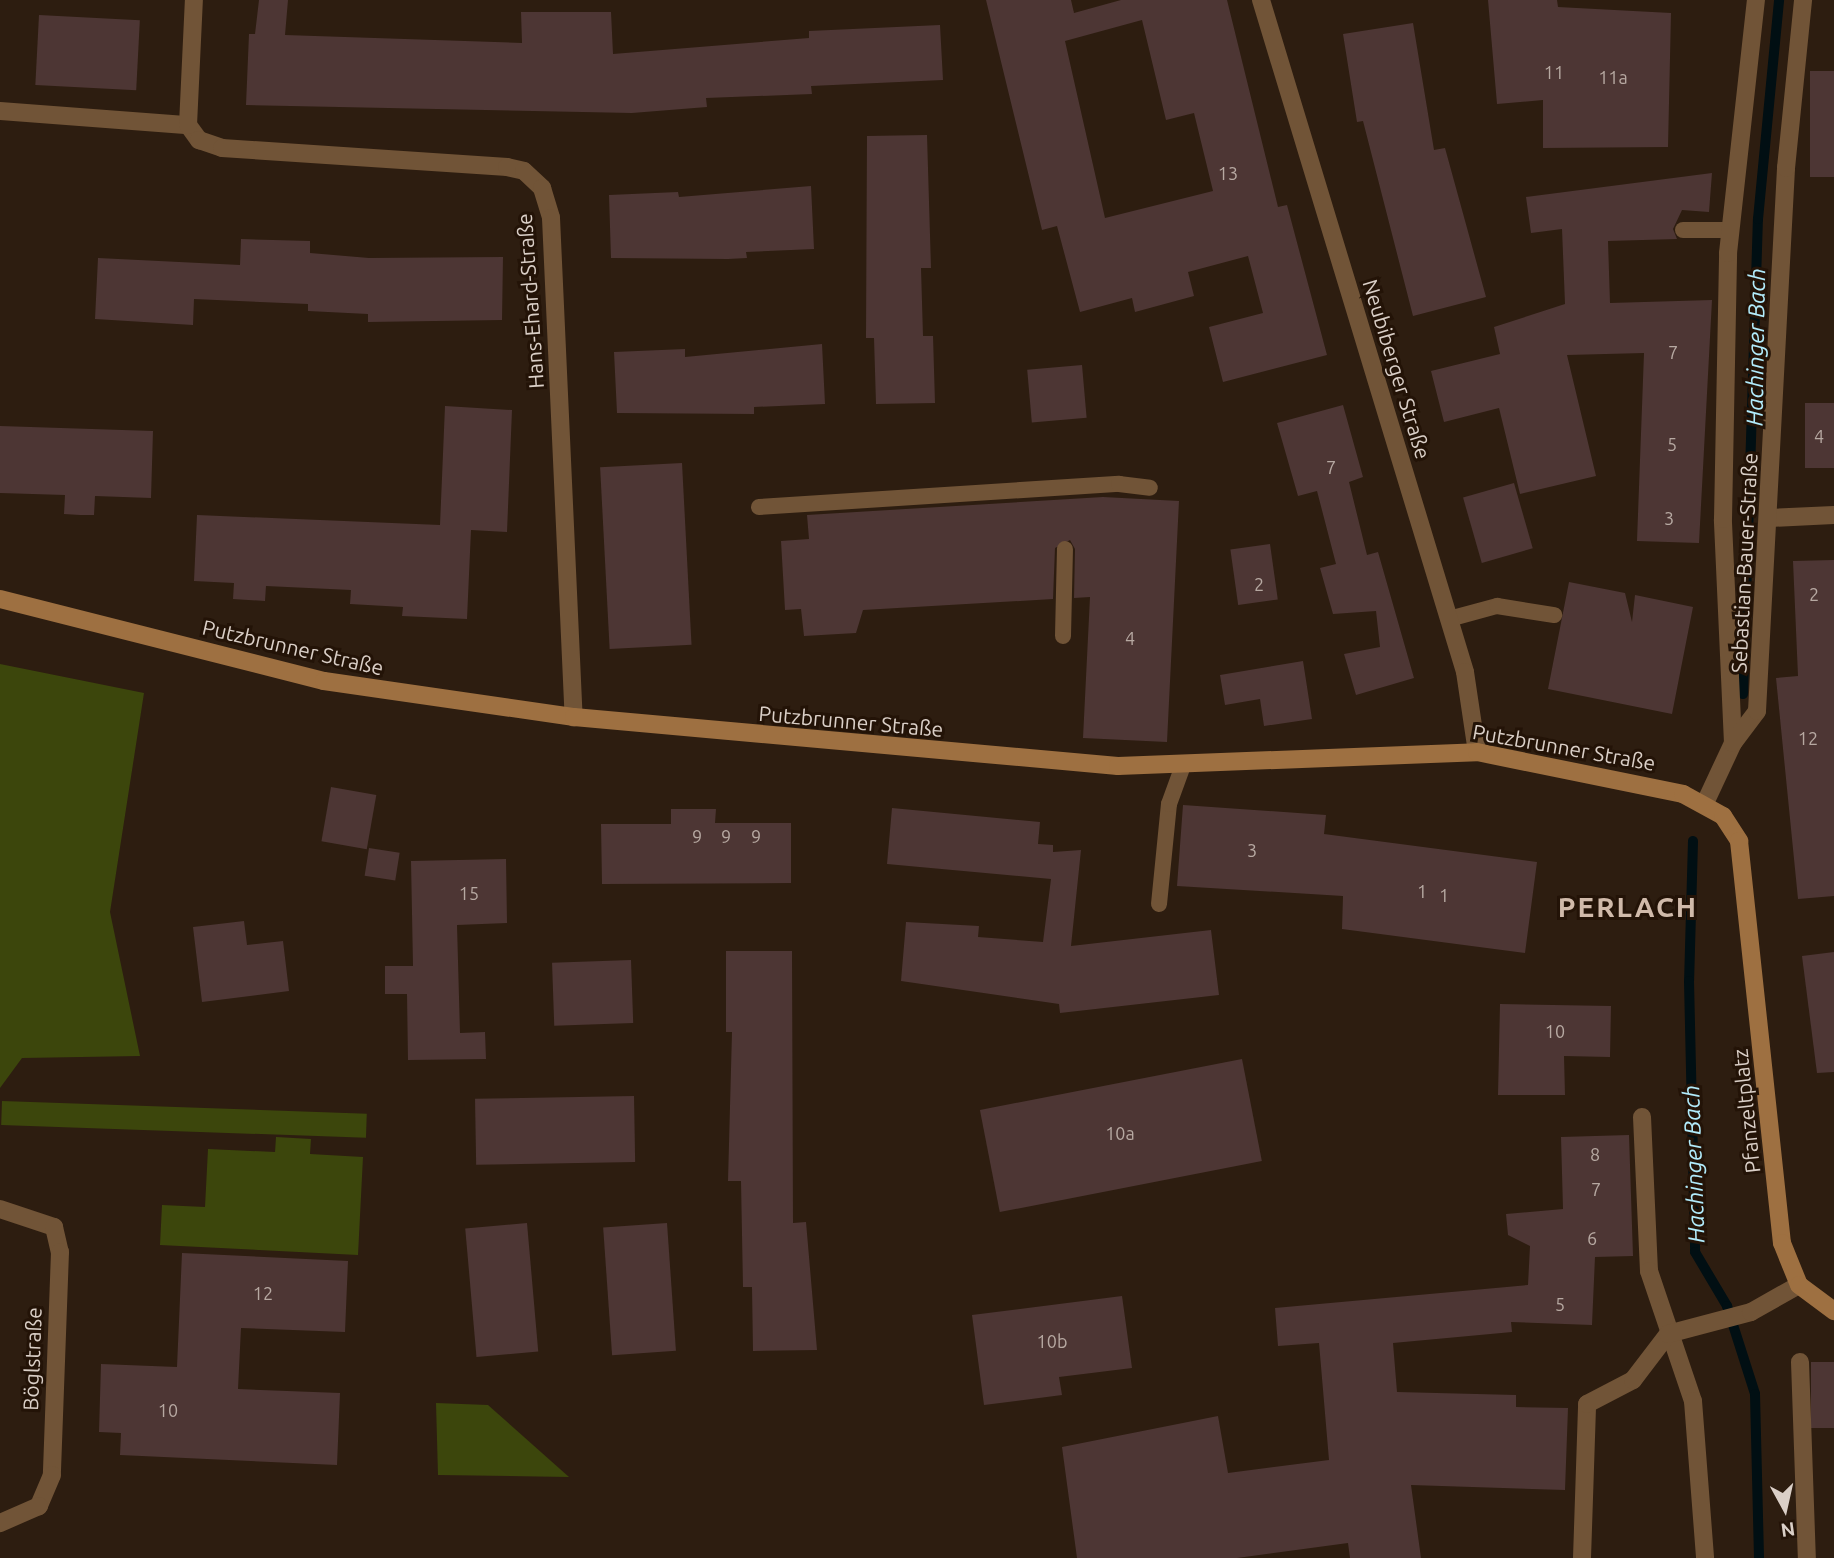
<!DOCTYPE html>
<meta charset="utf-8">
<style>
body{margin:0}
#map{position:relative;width:1834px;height:1558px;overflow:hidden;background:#2d1d10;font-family:Ubuntu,sans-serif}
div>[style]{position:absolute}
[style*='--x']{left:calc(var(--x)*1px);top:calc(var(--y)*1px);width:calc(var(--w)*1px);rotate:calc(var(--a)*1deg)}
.green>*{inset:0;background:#3c460c;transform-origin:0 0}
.stream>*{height:10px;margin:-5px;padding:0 5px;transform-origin:5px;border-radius:5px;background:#010f13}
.building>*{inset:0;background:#4d3634;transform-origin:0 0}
.lane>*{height:16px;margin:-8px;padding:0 8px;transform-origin:8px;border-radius:8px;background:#715437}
.street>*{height:18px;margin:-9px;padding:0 9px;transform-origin:9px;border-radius:9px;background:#715437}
.secondary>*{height:18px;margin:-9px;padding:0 9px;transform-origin:9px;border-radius:9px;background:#9e7041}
span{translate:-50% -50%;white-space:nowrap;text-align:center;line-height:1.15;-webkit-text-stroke:6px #231307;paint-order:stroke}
.number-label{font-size:18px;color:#b7a9a2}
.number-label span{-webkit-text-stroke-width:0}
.street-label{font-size:21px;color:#dacfc7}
.water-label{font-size:23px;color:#b2ecfc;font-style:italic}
.district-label{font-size:28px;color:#d0baaa;font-weight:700;letter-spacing:2px}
.north{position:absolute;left:1750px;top:1474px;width:70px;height:70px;-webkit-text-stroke:5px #231307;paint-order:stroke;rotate:172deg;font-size:19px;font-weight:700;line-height:28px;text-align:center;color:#dacfc7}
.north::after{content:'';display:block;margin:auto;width:24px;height:32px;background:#dacfc7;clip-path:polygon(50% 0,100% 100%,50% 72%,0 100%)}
</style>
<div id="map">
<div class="green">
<div style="clip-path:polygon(0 664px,144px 693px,110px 912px,140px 1056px,22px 1058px,0 1088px)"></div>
<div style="left:2px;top:1101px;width:365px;height:24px;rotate:2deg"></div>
<div style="clip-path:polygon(276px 1137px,311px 1139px,310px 1154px,363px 1157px,358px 1255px,160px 1245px,162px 1205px,205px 1207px,208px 1149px,275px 1152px)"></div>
<div style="clip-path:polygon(436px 1403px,488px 1405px,569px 1477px,438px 1475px)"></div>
</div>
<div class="stream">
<div style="--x:1743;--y:694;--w:475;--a:-88.2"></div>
<div style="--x:1758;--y:219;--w:220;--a:-84.5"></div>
<div style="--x:1693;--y:841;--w:140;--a:91.6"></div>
<div style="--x:1689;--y:981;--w:271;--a:88.7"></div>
<div style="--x:1695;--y:1252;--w:63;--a:59.3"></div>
<div style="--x:1727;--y:1306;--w:92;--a:72.3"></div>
<div style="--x:1755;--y:1394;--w:164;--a:88.6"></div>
</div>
<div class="building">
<div style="clip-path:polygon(259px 0,288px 0,285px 35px,522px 43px,521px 12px,611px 12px,613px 54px,809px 38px,809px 31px,940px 25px,943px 80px,811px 86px,812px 94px,706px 98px,707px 107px,632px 113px,246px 105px,249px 34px,255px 34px)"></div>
<div style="clip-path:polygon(evenodd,986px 0,1071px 0,1074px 13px,1121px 0,1227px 0,1278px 207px,1287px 205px,1327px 355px,1223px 382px,1209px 327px,1263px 313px,1248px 256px,1188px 272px,1194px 296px,1135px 312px,1132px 298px,1080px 312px,1057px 226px,1042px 230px,986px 0,1142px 20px,1166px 120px,1194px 113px,1213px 191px,1105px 218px,1065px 41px,1142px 20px)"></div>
<div style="clip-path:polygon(1488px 0,1557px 0,1558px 7px,1671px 13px,1668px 147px,1543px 148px,1543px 100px,1497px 104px)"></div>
<div style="left:39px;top:15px;width:101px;height:70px;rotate:3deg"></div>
<div style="clip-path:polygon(1413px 23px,1434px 150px,1445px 148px,1486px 297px,1413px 316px,1363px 121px,1357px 122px,1343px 34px)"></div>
<div style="left:1810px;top:71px;width:24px;height:106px"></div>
<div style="clip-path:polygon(927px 135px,931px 268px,921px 268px,923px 336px,933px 336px,935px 403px,876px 404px,874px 338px,866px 338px,867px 136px)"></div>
<div style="clip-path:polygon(1712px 173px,1709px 212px,1682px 210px,1673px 229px,1677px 239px,1608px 241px,1610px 303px,1712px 300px,1699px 543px,1637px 541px,1644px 353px,1567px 355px,1596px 476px,1520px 494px,1499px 408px,1444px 422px,1431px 371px,1500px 354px,1494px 327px,1565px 304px,1562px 229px,1531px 233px,1526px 197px)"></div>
<div style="clip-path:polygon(811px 186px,814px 249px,746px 252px,747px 258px,728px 259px,611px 258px,609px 195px,678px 192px,679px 197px)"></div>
<div style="clip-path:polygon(241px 239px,310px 241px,310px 253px,369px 258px,503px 257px,502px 320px,368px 322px,368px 314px,308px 311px,308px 304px,194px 299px,193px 325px,95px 319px,98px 258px,240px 265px)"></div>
<div style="clip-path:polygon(822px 344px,825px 404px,754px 407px,754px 414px,617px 413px,614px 352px,685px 349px,685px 357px)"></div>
<div style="left:1082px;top:365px;width:53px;height:55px;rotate:85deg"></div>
<div style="left:1805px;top:403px;width:29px;height:65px"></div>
<div style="clip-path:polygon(1343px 405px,1363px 477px,1349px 482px,1367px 555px,1378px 552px,1414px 678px,1356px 695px,1344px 654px,1380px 647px,1376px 611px,1333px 614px,1320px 568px,1336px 564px,1317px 491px,1298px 496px,1277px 423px)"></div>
<div style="clip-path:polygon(445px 406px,512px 410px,507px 532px,471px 530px,467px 619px,402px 616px,403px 607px,350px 604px,351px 590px,266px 586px,265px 601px,233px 599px,234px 583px,194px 581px,197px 515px,440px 525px)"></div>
<div style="clip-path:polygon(0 426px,153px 431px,151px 498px,95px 496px,94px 515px,80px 515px,64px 514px,65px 495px,0 493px)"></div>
<div style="left:682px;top:463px;width:182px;height:82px;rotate:87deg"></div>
<div style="left:1514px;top:483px;width:68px;height:53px;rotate:74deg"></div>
<div style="clip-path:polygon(1103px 497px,1179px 501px,1167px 742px,1083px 738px,1090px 597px,1074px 598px,1075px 549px,1070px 540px,1055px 548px,1053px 599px,863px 610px,856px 633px,804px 636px,801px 609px,785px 610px,781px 541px,809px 539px,807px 515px)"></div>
<div style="left:1270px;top:544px;width:56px;height:40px;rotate:82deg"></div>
<div style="clip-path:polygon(1834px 560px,1834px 896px,1798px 899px,1776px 678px,1798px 676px,1793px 561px)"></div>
<div style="clip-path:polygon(1569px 582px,1625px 593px,1632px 622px,1635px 595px,1693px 607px,1672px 714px,1548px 689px)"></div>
<div style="clip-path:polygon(1303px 661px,1312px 719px,1264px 726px,1260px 699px,1225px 705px,1220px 675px)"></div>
<div style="left:331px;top:787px;width:46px;height:55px;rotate:10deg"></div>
<div style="clip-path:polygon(1183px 805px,1326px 815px,1324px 834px,1537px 862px,1525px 953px,1342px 929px,1343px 896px,1177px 886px)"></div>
<div style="clip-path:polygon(892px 808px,1040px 822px,1038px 844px,1053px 845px,1053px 852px,1081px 850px,1071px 946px,1211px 930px,1219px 995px,1060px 1013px,1059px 1004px,901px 981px,906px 922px,979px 926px,978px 937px,1043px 942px,1051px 879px,887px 864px)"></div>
<div style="clip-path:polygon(671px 809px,716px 809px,715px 823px,791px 823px,791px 883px,602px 884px,601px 824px,671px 824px)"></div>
<div style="left:369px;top:848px;width:31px;height:28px;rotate:9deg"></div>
<div style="clip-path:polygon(506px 859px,507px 923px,457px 925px,460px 1033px,485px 1032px,486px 1059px,408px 1060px,407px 994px,385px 994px,385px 966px,413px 966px,411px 861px)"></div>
<div style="clip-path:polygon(244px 921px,247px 945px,283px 941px,289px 991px,202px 1002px,193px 927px)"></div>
<div style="clip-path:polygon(726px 951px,792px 951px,793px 1223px,806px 1222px,817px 1350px,753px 1351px,752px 1287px,743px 1287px,741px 1181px,728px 1181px,732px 1032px,726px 1032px)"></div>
<div style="clip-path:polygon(1834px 952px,1834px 1072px,1817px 1073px,1802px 956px)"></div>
<div style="left:631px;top:960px;width:63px;height:79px;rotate:88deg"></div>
<div style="clip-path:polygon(1500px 1004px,1611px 1006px,1610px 1057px,1564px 1056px,1565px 1095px,1498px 1095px)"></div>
<div style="left:1242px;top:1059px;width:104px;height:267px;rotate:79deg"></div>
<div style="left:634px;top:1096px;width:66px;height:159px;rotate:89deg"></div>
<div style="clip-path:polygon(1629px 1135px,1633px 1256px,1595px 1257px,1592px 1325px,1511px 1322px,1512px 1332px,1393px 1343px,1397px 1392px,1516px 1395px,1516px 1407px,1568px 1408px,1565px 1490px,1411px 1485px,1421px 1558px,1350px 1558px,1348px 1543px,1237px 1558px,1077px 1558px,1062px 1447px,1218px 1416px,1228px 1473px,1329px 1460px,1319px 1343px,1278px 1346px,1275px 1308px,1528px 1285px,1530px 1246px,1508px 1235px,1506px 1214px,1563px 1209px,1561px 1137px)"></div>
<div style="left:527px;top:1223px;width:129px;height:62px;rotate:85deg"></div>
<div style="left:667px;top:1223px;width:128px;height:64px;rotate:86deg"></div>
<div style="clip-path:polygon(182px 1253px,348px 1261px,345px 1332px,241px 1328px,238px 1389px,340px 1393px,337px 1465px,120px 1455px,121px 1433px,99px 1432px,101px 1364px,177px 1367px)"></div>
<div style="clip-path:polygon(1122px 1296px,1132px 1368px,1059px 1377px,1062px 1395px,984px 1405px,972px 1315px)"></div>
<div style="left:1834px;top:1362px;width:66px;height:23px;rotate:90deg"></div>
</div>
<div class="lane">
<div style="--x:1683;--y:230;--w:47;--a:0"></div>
<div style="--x:759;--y:507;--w:361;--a:-3.7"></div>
<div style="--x:1119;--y:484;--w:31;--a:7"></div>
<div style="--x:1449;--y:619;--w:50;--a:-15.2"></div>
<div style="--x:1497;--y:606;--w:58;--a:9"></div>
<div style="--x:1063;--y:636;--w:87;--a:-88.7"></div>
<div style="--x:1159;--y:904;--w:100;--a:-84.3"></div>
<div style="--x:1169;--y:804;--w:38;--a:-70"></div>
</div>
<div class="street">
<div style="--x:1261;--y:0;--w:702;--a:73.11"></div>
<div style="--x:1465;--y:672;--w:81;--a:81.5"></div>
<div style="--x:0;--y:111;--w:189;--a:4.3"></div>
<div style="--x:188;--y:125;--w:19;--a:54"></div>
<div style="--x:199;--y:140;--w:24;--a:19"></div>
<div style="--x:222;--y:148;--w:286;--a:3.8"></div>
<div style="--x:507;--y:167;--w:17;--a:13"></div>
<div style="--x:524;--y:171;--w:25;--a:43"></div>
<div style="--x:542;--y:188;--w:31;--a:73"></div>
<div style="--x:551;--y:218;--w:500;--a:87.4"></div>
<div style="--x:188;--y:125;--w:125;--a:-87.3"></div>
<div style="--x:1770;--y:518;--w:64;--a:-2.7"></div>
<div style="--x:1733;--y:743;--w:224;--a:-92.6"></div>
<div style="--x:1723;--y:519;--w:266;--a:-88.9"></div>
<div style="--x:1728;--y:253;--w:255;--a:-83.7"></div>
<div style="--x:1705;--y:803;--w:66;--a:-65"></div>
<div style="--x:1733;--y:743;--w:40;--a:-53"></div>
<div style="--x:1757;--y:711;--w:544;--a:-86.94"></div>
<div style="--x:1786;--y:168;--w:169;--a:-84.2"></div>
<div style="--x:1642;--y:1117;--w:154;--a:87.4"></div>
<div style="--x:1649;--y:1271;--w:137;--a:71.3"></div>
<div style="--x:1693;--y:1401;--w:157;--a:85.6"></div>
<div style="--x:0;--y:1209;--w:57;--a:18.4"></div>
<div style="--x:54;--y:1227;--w:26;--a:77"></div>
<div style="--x:60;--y:1252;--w:223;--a:92.1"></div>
<div style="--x:52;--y:1475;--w:34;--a:113"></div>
<div style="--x:39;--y:1506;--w:43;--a:156.4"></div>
<div style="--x:1800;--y:1362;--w:196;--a:88"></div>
<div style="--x:1582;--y:1558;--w:154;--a:-88.1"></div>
<div style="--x:1587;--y:1404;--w:52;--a:-27.6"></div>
<div style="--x:1633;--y:1380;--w:58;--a:-52.7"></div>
<div style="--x:1668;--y:1334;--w:86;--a:-14.8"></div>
<div style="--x:1751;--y:1312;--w:55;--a:-29.4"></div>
</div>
<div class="secondary">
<div style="--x:0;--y:599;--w:334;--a:14.2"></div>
<div style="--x:324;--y:681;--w:253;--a:8.2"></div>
<div style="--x:574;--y:717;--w:546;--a:5.15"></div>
<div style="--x:1118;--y:766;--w:359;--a:-2.2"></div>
<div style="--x:1477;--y:752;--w:210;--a:11.5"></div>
<div style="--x:1683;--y:794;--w:46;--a:28.8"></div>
<div style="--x:1723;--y:816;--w:30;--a:57"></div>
<div style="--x:1739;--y:841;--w:404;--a:83.9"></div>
<div style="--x:1782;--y:1243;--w:45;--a:68"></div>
<div style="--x:1799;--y:1285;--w:44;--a:36.6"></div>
</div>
<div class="number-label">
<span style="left:1554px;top:72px">11</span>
<span style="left:1613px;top:77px">11a</span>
<span style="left:1228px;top:173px">13</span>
<span style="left:1673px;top:352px">7</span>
<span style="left:1819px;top:436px">4</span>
<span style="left:1672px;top:444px">5</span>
<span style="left:1331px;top:467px">7</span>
<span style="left:1669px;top:518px">3</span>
<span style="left:1259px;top:584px">2</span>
<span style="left:1814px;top:594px">2</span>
<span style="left:1130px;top:638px">4</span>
<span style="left:1808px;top:738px">12</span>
<span style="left:697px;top:836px">9</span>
<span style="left:726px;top:836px">9</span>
<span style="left:756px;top:836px">9</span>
<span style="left:1252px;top:850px">3</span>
<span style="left:1422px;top:891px">1</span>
<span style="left:469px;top:893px">15</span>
<span style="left:1444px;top:895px">1</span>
<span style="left:1555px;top:1031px">10</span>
<span style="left:1120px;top:1133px">10a</span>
<span style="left:1595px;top:1154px">8</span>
<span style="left:1596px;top:1189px">7</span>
<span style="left:1592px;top:1238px">6</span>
<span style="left:263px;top:1293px">12</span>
<span style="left:1560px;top:1304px">5</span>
<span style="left:1052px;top:1341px">10b</span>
<span style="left:168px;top:1410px">10</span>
</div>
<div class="street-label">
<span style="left:530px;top:301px;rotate:-94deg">Hans-Ehard-Straße</span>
<span style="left:1397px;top:369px;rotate:73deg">Neubiberger Straße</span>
<span style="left:1744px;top:563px;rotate:-87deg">Sebastian-Bauer-Straße</span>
<span style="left:293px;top:647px;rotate:13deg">Putzbrunner Straße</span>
<span style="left:851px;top:721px;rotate:5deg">Putzbrunner Straße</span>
<span style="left:1564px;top:747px;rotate:10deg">Putzbrunner Straße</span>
<span style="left:1746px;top:1111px;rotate:-96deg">Pfanzeltplatz</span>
<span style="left:32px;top:1359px;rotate:-88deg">Böglstraße</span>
</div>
<div class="water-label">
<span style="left:1756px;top:347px;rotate:-89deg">Hachinger Bach</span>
<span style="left:1694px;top:1164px;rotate:-92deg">Hachinger Bach</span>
</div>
<div class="district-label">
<span style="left:1628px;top:907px">PERLACH</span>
</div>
<div class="north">N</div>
</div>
